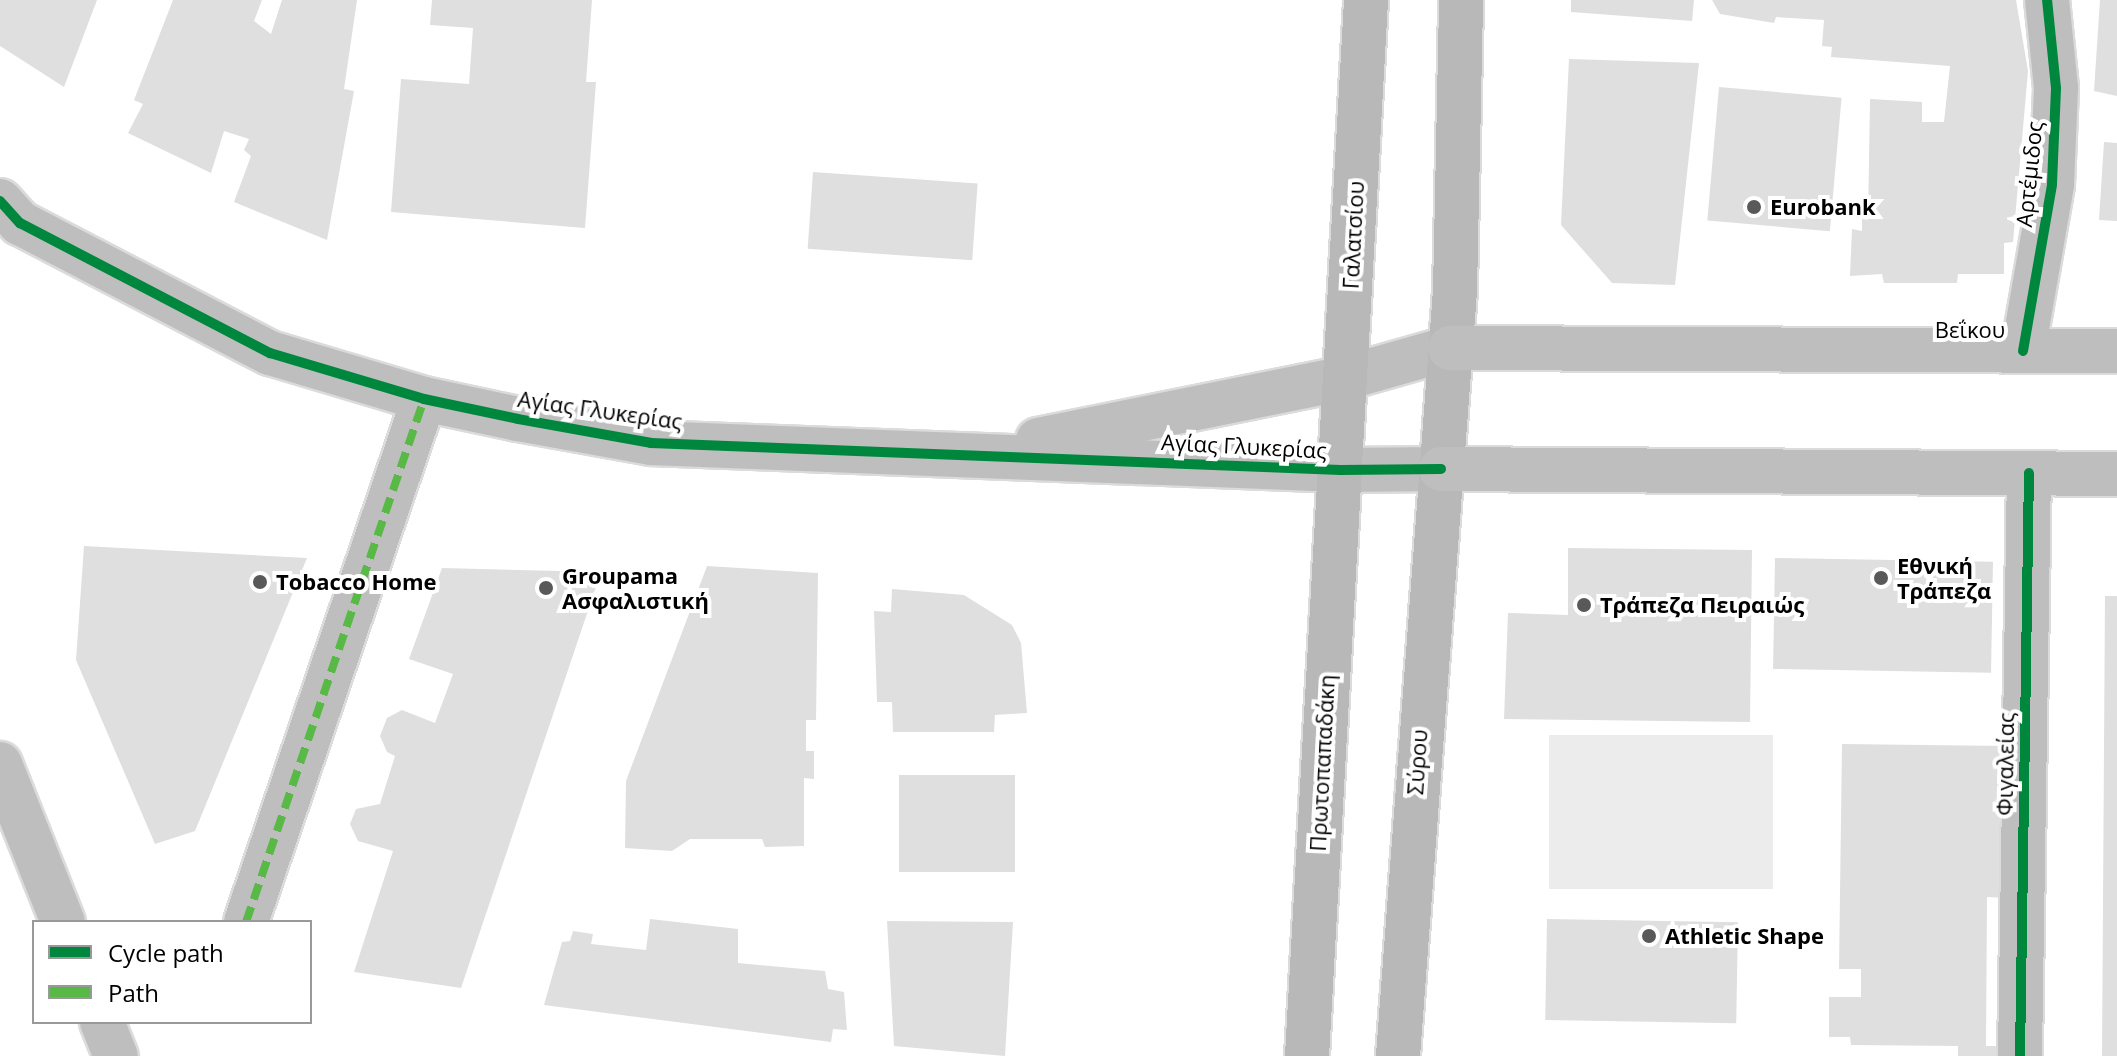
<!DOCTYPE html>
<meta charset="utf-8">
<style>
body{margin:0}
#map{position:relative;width:2117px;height:1056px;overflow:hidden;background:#fff;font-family:"Open Sans",sans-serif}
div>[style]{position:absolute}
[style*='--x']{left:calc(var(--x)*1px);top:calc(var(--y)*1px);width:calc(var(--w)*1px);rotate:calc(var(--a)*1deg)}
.green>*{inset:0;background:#ececec;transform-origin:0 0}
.building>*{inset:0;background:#dfdfdf;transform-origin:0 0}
.roads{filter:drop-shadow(2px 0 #dbdbdb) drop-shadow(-2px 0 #dbdbdb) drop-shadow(0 2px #dbdbdb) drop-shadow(0 -2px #dbdbdb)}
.pedestrian>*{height:44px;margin:-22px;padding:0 22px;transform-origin:22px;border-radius:22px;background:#bebebe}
.minor>*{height:44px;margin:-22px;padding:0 22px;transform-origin:22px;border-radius:22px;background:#bebebe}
.tertiary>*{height:44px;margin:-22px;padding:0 22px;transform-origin:22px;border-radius:22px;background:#bebebe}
.secondary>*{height:44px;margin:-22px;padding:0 22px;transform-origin:22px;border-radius:22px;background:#b8b8b8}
.primary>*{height:44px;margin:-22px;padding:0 22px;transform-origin:22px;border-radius:22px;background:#bebebe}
.quiet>*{height:8px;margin-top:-4px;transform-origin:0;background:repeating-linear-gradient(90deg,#58b947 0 16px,transparent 0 24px)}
.cycleway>*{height:10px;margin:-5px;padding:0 5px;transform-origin:5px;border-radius:5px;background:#00873e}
.dots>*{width:22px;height:22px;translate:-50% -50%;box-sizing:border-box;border:4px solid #fff;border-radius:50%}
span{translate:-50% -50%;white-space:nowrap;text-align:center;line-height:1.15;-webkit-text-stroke:8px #fff;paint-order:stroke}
.street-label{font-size:22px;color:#000}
.poi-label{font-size:22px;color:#000;font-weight:700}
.left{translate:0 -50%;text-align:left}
.legend{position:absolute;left:32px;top:920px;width:280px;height:104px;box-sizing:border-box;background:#fff;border:2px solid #999;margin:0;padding:10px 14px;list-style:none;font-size:24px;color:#000}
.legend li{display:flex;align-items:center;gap:16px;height:40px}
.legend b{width:40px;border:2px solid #999}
</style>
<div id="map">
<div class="green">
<div style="left:1549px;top:735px;width:224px;height:154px"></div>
</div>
<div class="building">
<div style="clip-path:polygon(0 0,97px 0,64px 87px,0 46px)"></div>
<div style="clip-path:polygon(173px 0,262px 0,254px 21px,271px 34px,282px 0,357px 0,344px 89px,354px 91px,327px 240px,234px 202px,251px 156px,244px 150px,249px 139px,224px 131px,211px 173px,128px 133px,143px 104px,134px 100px)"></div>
<div style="clip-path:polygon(432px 0,592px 0,586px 82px,596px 82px,585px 228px,391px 212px,401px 79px,469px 84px,473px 28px,430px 25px)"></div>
<div style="clip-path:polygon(1571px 0,1694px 0,1692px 21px,1571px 12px)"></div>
<div style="clip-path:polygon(1712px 0,2016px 0,2028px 71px,2013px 242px,2004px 243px,2004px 274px,1958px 274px,1957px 283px,1884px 283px,1882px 274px,1850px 276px,1852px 229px,1862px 231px,1862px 219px,1868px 220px,1870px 99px,1922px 102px,1922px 122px,1944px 122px,1950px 66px,1831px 57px,1832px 47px,1822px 46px,1824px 20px,1776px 17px,1774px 23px,1720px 14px)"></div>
<div style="clip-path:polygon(2100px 0,2117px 0,2117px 96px,2094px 91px)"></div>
<div style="clip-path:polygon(1569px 59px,1699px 63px,1675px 285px,1612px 283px,1561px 225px)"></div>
<div style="left:1719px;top:87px;width:123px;height:134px;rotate:5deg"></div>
<div style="clip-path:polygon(2104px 142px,2117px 143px,2117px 221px,2099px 220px)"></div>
<div style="left:813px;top:172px;width:165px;height:77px;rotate:4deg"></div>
<div style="clip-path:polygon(84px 546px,307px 558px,195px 831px,155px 844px,76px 660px)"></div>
<div style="clip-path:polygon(1568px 548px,1752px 550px,1750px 722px,1504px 719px,1508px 613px,1568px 615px)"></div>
<div style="left:1775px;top:558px;width:218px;height:111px;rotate:1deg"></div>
<div style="clip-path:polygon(707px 566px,818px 573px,816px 720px,806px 720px,806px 751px,814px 751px,814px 779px,804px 778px,804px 846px,765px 847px,762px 839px,690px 839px,672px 851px,625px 848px,626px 781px)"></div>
<div style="clip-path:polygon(442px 568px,601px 572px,461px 988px,354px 972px,393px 851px,358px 841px,350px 824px,356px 809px,380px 804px,395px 756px,387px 752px,380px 736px,387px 718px,402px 710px,435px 723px,453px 674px,409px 659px)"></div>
<div style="clip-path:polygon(892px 589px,964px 595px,1012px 625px,1021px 643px,1027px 713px,995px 715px,994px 732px,893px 732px,892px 702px,877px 702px,874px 611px,891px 612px)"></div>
<div style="clip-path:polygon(2105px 596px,2117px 596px,2117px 1056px,2102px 1056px)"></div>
<div style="clip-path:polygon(1842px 744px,2007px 746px,2005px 898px,1987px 897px,1986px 1046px,2010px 1046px,2010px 1056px,1958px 1056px,1958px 1046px,1851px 1045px,1850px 1037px,1829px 1037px,1829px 997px,1861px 997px,1861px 969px,1839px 969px)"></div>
<div style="left:899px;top:775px;width:116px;height:97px"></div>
<div style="clip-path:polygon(650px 919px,738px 929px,738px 963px,825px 971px,828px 989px,844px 992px,847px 1030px,833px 1029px,831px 1042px,544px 1005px,562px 942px,570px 941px,573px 931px,593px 934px,591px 944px,646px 950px)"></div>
<div style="left:1547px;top:919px;width:191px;height:101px;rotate:1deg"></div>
<div style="clip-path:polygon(887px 921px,1013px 922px,1005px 1056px,894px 1046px)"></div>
</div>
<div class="roads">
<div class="pedestrian">
<div style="--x:246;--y:922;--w:552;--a:-71.2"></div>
</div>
<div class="minor">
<div style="--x:2023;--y:351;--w:169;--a:-80.1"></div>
<div style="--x:2052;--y:184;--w:96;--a:-87.6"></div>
<div style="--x:2056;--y:88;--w:88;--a:-95.8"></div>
<div style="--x:0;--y:764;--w:170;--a:68.3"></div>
<div style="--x:102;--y:1022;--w:37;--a:68"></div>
<div style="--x:2020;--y:1056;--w:583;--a:-89.12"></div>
</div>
<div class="tertiary">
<div style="--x:0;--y:201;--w:30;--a:48"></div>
<div style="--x:20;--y:223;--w:282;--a:27.5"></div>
<div style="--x:270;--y:353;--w:161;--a:16.6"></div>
<div style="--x:424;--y:399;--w:96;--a:12"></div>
<div style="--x:518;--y:419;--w:135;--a:10.2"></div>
<div style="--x:651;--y:443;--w:690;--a:2.24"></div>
<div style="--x:1340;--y:470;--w:101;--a:-0.6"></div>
<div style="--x:1038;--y:440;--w:313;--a:-11.4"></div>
<div style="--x:1345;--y:378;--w:109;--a:-15.9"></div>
</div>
<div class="secondary">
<div style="--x:1307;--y:1056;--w:1058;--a:-86.8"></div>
<div style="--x:1398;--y:1056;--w:767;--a:-85.74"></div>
<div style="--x:1455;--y:291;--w:291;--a:-88.8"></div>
</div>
<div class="primary">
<div style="--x:1450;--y:348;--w:667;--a:0.26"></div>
<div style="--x:1441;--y:469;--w:676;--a:0.42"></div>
</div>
</div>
<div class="quiet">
<div style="--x:246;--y:922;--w:552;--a:-71.2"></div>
</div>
<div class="cycleway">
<div style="--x:0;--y:201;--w:30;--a:48"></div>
<div style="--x:20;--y:223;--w:282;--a:27.5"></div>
<div style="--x:270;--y:353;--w:161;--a:16.6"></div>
<div style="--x:424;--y:399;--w:96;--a:12"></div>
<div style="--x:518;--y:419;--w:135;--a:10.2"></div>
<div style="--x:651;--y:443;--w:690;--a:2.24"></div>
<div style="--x:1340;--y:470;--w:101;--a:-0.6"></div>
<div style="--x:2023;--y:351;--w:169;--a:-80.1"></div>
<div style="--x:2052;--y:184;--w:96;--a:-87.6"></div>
<div style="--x:2056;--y:88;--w:88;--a:-95.8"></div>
<div style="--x:2020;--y:1056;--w:583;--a:-89.12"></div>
</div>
<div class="dots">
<div style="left:1754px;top:207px;background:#595959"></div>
<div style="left:1881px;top:578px;background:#595959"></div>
<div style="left:260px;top:582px;background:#595959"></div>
<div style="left:546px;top:588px;background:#595959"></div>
<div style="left:1584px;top:605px;background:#595959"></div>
<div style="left:1649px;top:936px;background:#595959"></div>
</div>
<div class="street-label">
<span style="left:2029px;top:174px;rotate:-84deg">Αρτέμιδος</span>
<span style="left:1353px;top:235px;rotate:-87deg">Γαλατσίου</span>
<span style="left:1970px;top:330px">Βεΐκου</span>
<span style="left:600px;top:410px;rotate:8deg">Αγίας Γλυκερίας</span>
<span style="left:1244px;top:446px;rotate:3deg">Αγίας Γλυκερίας</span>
<span style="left:1417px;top:762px;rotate:-86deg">Σύρου</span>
<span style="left:1322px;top:763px;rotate:-87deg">Πρωτοπαπαδάκη</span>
<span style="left:2005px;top:764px;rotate:-89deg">Φιγαλείας</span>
</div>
<div class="poi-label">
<span class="left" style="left:1770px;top:207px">Eurobank</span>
<span class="left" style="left:1897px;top:578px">Εθνική<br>Τράπεζα</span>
<span class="left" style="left:562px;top:588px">Groupama<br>Ασφαλιστική</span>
<span class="left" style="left:276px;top:582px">Tobacco Home</span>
<span class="left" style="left:1600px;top:605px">Τράπεζα Πειραιώς</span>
<span class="left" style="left:1665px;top:936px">Athletic Shape</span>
</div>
<ul class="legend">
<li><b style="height:10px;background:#00873e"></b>Cycle path</li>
<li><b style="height:10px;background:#58b947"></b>Path</li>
</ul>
</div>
